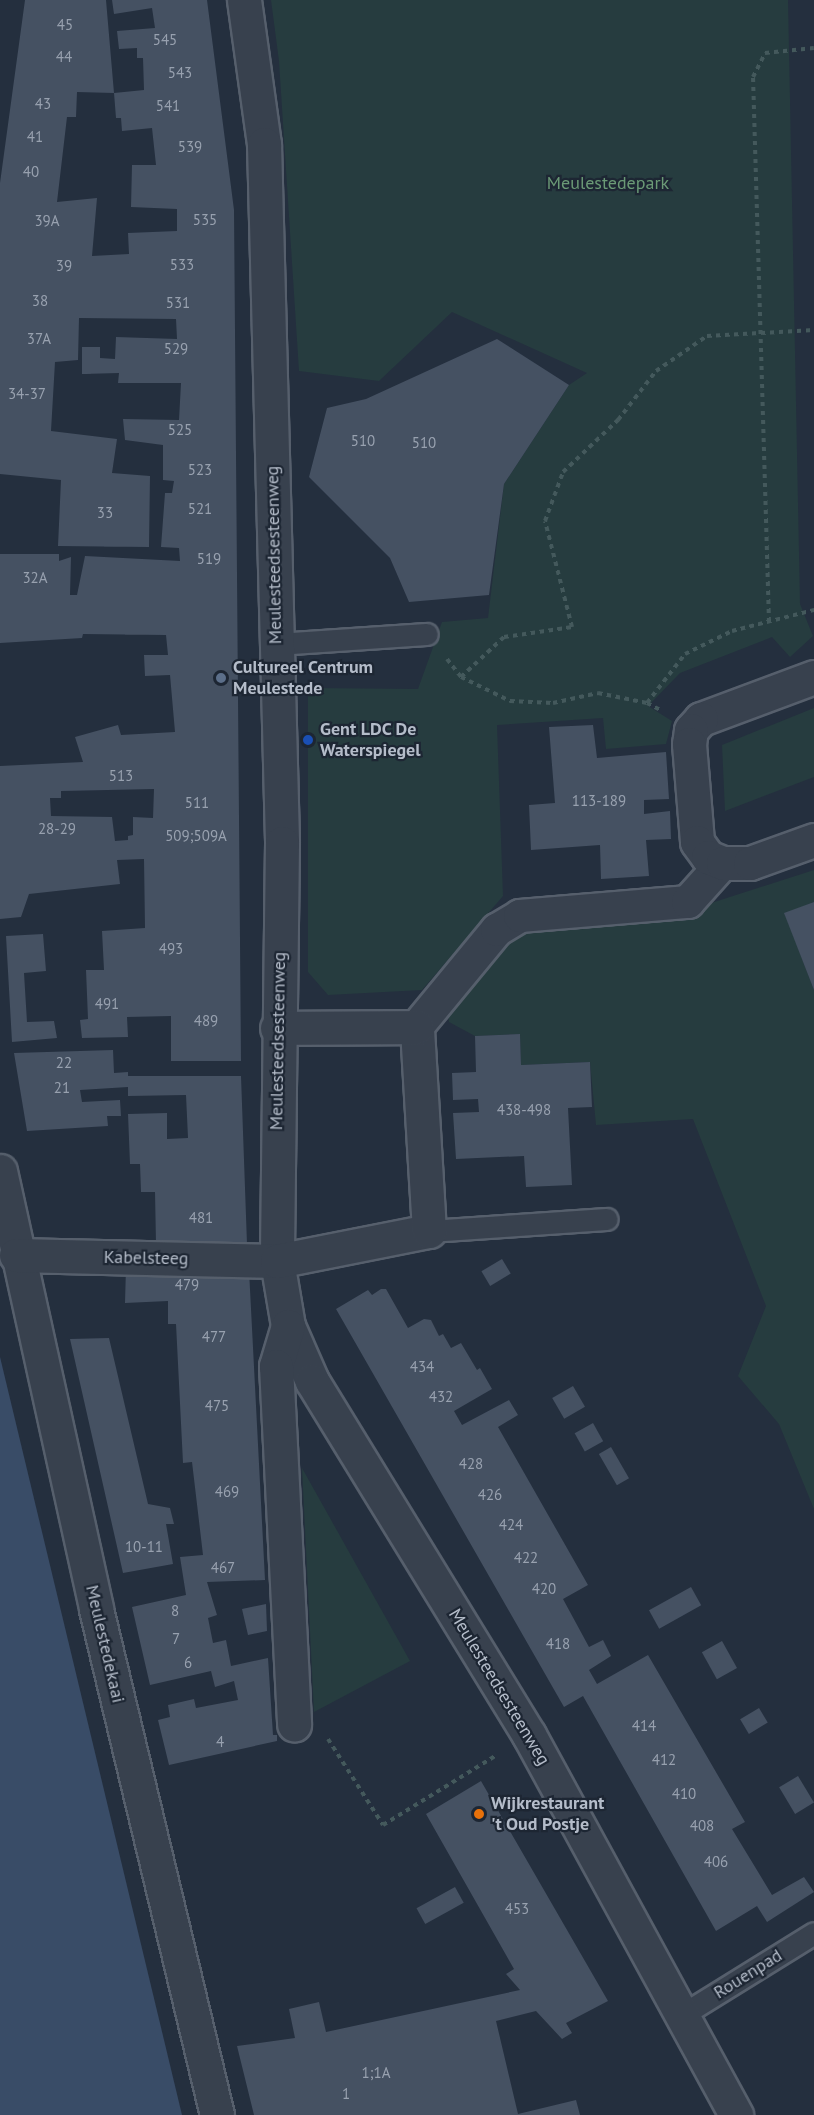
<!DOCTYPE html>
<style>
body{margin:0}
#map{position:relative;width:814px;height:2115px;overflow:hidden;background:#242f3e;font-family:"PT Sans",sans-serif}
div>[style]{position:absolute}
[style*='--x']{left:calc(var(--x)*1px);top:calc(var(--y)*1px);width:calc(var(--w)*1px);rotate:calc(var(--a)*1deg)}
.green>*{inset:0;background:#263c3f}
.water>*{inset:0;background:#394c67}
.building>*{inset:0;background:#455162;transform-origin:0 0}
.path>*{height:4px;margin-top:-2px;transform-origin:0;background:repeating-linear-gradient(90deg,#44595c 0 4.5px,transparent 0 9px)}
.roads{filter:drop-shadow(2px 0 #565f6c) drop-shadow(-2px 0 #565f6c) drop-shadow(0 2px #565f6c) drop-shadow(0 -2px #565f6c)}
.service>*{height:21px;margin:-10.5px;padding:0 10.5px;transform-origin:10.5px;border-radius:10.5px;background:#38414e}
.pedestrian>*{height:32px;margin:-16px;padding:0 16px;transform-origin:16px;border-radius:16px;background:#38414e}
.minor>*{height:33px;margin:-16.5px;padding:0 16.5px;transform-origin:16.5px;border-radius:16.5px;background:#38414e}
.dots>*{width:16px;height:16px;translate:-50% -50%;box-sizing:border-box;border:3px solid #1d2633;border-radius:50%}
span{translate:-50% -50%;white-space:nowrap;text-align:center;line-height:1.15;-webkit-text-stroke:4.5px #1d2633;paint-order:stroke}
.number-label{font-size:15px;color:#98a1af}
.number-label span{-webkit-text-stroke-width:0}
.park-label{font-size:18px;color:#6b9a76}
.street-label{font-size:18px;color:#b4bcc9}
.poi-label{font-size:18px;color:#b4bcc9;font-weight:700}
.left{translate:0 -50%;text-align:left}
</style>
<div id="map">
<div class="green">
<div style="clip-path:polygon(271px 0,788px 0,800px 604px,813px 636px,790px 657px,772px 637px,680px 673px,648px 706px,672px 721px,666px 744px,606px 749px,603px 718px,497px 725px,503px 896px,422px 990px,328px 995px,308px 972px,308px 688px,418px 689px,442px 622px,488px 618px,504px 484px,569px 385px,587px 373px,452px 312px,379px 381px,299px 371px,279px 61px)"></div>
<div style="clip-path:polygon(814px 708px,814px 777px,725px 811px,722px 745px)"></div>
<div style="clip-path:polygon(814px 870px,814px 902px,785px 914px,814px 990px,814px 1509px,779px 1424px,738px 1376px,766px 1306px,693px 1119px,596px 1125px,590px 1062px,521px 1065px,520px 1034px,475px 1036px,449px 1022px,447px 1008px,523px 924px,671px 916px)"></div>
<div style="clip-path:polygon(302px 1468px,410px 1661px,314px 1712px)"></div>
</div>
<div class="water">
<div style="clip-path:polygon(0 1357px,182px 2115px,0 2115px)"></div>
</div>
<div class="building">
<div style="clip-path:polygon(evenodd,25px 0,106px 0,114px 93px,77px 92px,76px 117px,67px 117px,57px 202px,97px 198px,92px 256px,129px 254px,128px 233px,177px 231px,177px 209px,131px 207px,132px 165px,156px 165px,152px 128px,122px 131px,121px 118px,116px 118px,114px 93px,144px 90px,143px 58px,137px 58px,137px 48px,119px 49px,117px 31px,155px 28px,152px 8px,114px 14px,112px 0,207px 0,234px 210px,241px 1061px,171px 1061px,171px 1016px,127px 1017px,128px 1037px,82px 1038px,80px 1020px,88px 1019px,86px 970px,104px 970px,102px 931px,145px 928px,144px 859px,117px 860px,120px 884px,29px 894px,21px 917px,0 919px,0 766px,83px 762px,75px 737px,118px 725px,121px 735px,175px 732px,170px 675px,145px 676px,144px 655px,168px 655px,166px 635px,83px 634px,82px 638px,0 643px,0 554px,59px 554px,59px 561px,71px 557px,70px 595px,77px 595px,85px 556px,180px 561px,179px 548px,161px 547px,165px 493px,172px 493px,174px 481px,163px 480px,163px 445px,125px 440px,123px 419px,179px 420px,181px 383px,118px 383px,119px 373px,82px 374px,82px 347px,100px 347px,100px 358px,115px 359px,116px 337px,177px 339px,176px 319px,79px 318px,78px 360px,55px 362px,51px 431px,117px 439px,112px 473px,150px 476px,149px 547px,58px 546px,61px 480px,0 474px,0 183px,25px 0,154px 789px,153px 818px,133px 817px,133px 835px,128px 836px,128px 840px,115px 841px,112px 817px,51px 816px,50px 798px,61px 798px,61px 791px,154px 789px)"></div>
<div style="clip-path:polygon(497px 339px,569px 385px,504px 484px,489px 595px,409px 602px,390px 558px,309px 477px,327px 408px,366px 399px)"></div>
<div style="clip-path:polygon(593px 725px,597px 758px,666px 752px,669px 799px,644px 800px,644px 814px,670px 811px,671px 839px,646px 840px,649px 876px,601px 879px,600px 845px,531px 850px,529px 805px,555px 803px,549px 727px)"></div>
<div style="clip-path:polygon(814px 902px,814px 990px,784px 913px)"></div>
<div style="clip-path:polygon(43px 934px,46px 971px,24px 973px,27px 1022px,54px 1021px,57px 1038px,12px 1042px,6px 936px)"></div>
<div style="clip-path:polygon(520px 1034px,521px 1065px,590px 1062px,592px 1107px,568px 1108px,572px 1185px,526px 1187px,524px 1156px,456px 1159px,453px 1113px,479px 1112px,478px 1099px,453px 1100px,452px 1073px,476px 1072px,475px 1036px)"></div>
<div style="clip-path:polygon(113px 1050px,114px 1073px,128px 1072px,128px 1076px,241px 1076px,247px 1244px,156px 1244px,155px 1192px,141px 1192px,140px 1164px,130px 1164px,128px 1114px,167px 1113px,167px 1139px,188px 1138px,186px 1095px,128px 1096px,128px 1087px,80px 1090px,82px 1102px,120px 1100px,121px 1116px,107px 1116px,108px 1126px,27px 1131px,14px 1053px)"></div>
<div style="left:502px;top:1259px;width:17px;height:24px;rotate:59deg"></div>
<div style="clip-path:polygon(126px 1267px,249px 1270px,265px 1580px,207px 1582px,217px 1615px,208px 1618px,213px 1643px,226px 1640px,231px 1666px,268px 1658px,273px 1735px,277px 1735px,277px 1741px,169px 1765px,158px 1720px,170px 1717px,168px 1705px,194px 1699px,196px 1708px,238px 1700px,234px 1681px,215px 1687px,211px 1671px,150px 1685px,132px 1607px,186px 1595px,180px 1557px,203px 1555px,192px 1462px,183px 1463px,176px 1324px,168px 1324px,168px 1301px,125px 1303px)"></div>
<div style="clip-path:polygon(381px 1289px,386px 1289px,408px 1328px,424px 1319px,431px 1320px,439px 1336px,443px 1334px,451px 1348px,461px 1343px,477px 1370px,480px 1368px,492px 1389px,454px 1411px,462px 1425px,509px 1400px,518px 1415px,498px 1427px,588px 1585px,563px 1599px,589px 1647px,603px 1640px,611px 1656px,589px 1670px,597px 1684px,648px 1655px,745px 1822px,732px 1829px,772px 1895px,804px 1877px,814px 1892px,767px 1922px,757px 1906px,716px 1931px,583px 1696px,564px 1707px,336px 1309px,368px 1290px,372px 1295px)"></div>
<div style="clip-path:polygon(109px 1338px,148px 1504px,170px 1508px,174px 1524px,166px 1524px,173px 1564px,123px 1573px,70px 1339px)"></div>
<div style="left:573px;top:1386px;width:24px;height:24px;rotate:60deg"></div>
<div style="left:593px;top:1423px;width:21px;height:21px;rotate:61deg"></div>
<div style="left:611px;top:1447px;width:36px;height:14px;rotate:60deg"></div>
<div style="left:691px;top:1587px;width:21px;height:48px;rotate:61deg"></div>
<div style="clip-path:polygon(266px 1604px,267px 1631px,248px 1635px,242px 1609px)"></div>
<div style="left:722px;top:1641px;width:31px;height:23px;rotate:61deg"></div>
<div style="left:759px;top:1708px;width:17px;height:22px;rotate:59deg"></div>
<div style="left:798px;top:1776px;width:31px;height:22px;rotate:59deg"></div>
<div style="clip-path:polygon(481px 1781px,608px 2001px,566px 2023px,572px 2033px,562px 2039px,536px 2011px,496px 2021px,518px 2114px,576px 2100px,580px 2115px,254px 2115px,237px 2046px,295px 2038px,289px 2009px,319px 2002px,326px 2032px,520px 1990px,506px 1974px,514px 1969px,426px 1814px)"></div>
<div style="left:455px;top:1887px;width:18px;height:44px;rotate:61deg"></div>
</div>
<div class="path">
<div style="--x:769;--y:622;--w:545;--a:-91.68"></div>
<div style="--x:753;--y:77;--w:27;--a:-63"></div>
<div style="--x:765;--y:53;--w:49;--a:-5.8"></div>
<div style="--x:447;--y:659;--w:23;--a:52"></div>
<div style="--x:461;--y:677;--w:55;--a:26.1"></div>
<div style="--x:510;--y:701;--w:43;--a:2.7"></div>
<div style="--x:553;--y:703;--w:46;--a:-12.5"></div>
<div style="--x:598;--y:693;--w:50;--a:11.5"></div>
<div style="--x:647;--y:703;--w:62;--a:-52.2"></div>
<div style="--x:685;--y:654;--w:52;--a:-26.1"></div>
<div style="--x:732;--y:631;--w:85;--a:-14.4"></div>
<div style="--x:461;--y:677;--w:59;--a:-42.9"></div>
<div style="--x:504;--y:637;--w:69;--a:-8.4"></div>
<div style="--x:572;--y:627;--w:109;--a:-104.3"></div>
<div style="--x:545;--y:521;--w:52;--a:-69.8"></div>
<div style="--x:563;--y:472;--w:76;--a:-43.4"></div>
<div style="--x:618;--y:420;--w:62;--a:-52.2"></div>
<div style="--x:656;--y:371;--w:62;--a:-34.5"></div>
<div style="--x:707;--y:336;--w:107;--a:-3.2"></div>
<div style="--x:647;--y:703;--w:15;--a:28"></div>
<div style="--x:328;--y:1739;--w:102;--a:57.4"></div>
<div style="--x:383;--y:1825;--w:134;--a:-31.6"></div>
</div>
<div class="roads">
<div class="service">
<div style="--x:276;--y:644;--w:151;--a:-3.8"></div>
<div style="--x:429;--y:1231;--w:178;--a:-3.9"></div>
<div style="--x:682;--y:2015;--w:155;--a:-31.8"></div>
</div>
<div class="pedestrian">
<div style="--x:417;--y:1027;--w:126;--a:-50.5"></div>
<div style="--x:497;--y:930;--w:27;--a:-31"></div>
<div style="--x:520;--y:916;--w:169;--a:-4.8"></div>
<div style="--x:688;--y:902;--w:52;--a:-48.1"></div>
</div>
<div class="minor">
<div style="--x:244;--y:0;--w:145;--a:82.1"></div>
<div style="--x:264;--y:144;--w:699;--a:88.52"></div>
<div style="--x:282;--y:843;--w:418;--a:90.7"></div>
<div style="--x:277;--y:1261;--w:66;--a:80.4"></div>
<div style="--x:288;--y:1326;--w:60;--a:66.4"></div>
<div style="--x:312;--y:1381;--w:415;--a:58.5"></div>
<div style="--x:529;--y:1735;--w:433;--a:61.4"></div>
<div style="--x:814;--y:677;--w:121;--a:159.6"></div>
<div style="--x:701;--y:719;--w:15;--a:132"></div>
<div style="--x:691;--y:730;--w:14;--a:98"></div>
<div style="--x:689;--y:744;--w:98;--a:85.3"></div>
<div style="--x:697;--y:842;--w:19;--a:54"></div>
<div style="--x:708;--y:857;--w:16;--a:22"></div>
<div style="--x:723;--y:863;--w:27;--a:0"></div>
<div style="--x:750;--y:863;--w:68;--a:-19.8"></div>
<div style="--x:0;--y:1171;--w:448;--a:77.6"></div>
<div style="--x:96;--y:1609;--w:520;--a:76.55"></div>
<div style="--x:16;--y:1255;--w:261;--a:1.3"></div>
<div style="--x:277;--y:1261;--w:155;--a:-11.2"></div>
<div style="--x:429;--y:1231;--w:204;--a:-93.4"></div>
<div style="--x:417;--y:1027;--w:140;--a:179.6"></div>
<div style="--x:288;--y:1326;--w:42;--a:106.7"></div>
<div style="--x:276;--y:1366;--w:359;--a:87.1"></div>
</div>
</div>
<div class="dots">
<div style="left:221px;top:678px;background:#5c6f8a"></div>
<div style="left:308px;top:740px;background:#1a4fb4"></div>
<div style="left:479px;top:1814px;background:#e8710a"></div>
</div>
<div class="number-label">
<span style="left:65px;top:25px">45</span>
<span style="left:165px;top:40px">545</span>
<span style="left:64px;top:57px">44</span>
<span style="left:180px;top:73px">543</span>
<span style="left:43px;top:104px">43</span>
<span style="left:168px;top:106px">541</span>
<span style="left:35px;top:137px">41</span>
<span style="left:190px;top:147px">539</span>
<span style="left:31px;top:172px">40</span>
<span style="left:205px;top:220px">535</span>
<span style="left:47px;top:221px">39A</span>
<span style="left:182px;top:265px">533</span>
<span style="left:64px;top:266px">39</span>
<span style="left:40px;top:301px">38</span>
<span style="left:178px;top:303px">531</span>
<span style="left:39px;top:339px">37A</span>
<span style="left:176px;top:349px">529</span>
<span style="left:27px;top:394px">34-37</span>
<span style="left:180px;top:430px">525</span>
<span style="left:363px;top:441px">510</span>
<span style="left:424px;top:443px">510</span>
<span style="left:200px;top:470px">523</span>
<span style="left:200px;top:509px">521</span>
<span style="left:105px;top:513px">33</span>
<span style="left:209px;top:559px">519</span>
<span style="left:35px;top:578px">32A</span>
<span style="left:121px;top:776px">513</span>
<span style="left:599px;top:801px">113-189</span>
<span style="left:197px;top:803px">511</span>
<span style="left:57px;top:829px">28-29</span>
<span style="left:196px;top:836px">509;509A</span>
<span style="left:171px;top:949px">493</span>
<span style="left:107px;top:1004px">491</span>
<span style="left:206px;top:1021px">489</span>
<span style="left:64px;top:1063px">22</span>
<span style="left:62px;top:1088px">21</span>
<span style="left:524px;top:1110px">438-498</span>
<span style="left:201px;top:1218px">481</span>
<span style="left:187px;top:1285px">479</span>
<span style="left:214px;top:1337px">477</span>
<span style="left:422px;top:1367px">434</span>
<span style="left:441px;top:1397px">432</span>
<span style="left:217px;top:1406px">475</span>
<span style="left:471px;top:1464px">428</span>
<span style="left:227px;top:1492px">469</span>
<span style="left:490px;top:1495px">426</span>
<span style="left:511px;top:1525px">424</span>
<span style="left:144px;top:1547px">10-11</span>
<span style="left:526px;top:1558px">422</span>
<span style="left:223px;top:1568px">467</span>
<span style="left:544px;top:1589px">420</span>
<span style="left:175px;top:1611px">8</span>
<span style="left:176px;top:1639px">7</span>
<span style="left:558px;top:1644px">418</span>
<span style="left:188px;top:1663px">6</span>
<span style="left:644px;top:1726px">414</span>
<span style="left:220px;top:1742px">4</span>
<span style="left:664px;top:1760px">412</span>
<span style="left:684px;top:1794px">410</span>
<span style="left:702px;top:1826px">408</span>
<span style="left:716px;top:1862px">406</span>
<span style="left:517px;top:1909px">453</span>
<span style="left:376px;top:2073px">1;1A</span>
<span style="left:346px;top:2094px">1</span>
</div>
<div class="park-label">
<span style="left:608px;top:183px">Meulestedepark</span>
</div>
<div class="street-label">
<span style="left:274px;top:555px;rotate:-91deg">Meulesteedsesteenweg</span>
<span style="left:278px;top:1041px;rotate:-89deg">Meulesteedsesteenweg</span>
<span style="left:146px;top:1258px;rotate:1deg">Kabelsteeg</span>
<span style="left:105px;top:1644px;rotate:77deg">Meulestedekaai</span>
<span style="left:499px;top:1687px;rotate:59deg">Meulesteedsesteenweg</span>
<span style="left:748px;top:1974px;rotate:-32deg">Rouenpad</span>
</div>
<div class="poi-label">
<span class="left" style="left:233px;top:678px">Cultureel Centrum<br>Meulestede</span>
<span class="left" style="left:320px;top:740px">Gent LDC De<br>Waterspiegel</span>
<span class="left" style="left:491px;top:1814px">Wijkrestaurant<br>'t Oud Postje</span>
</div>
</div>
